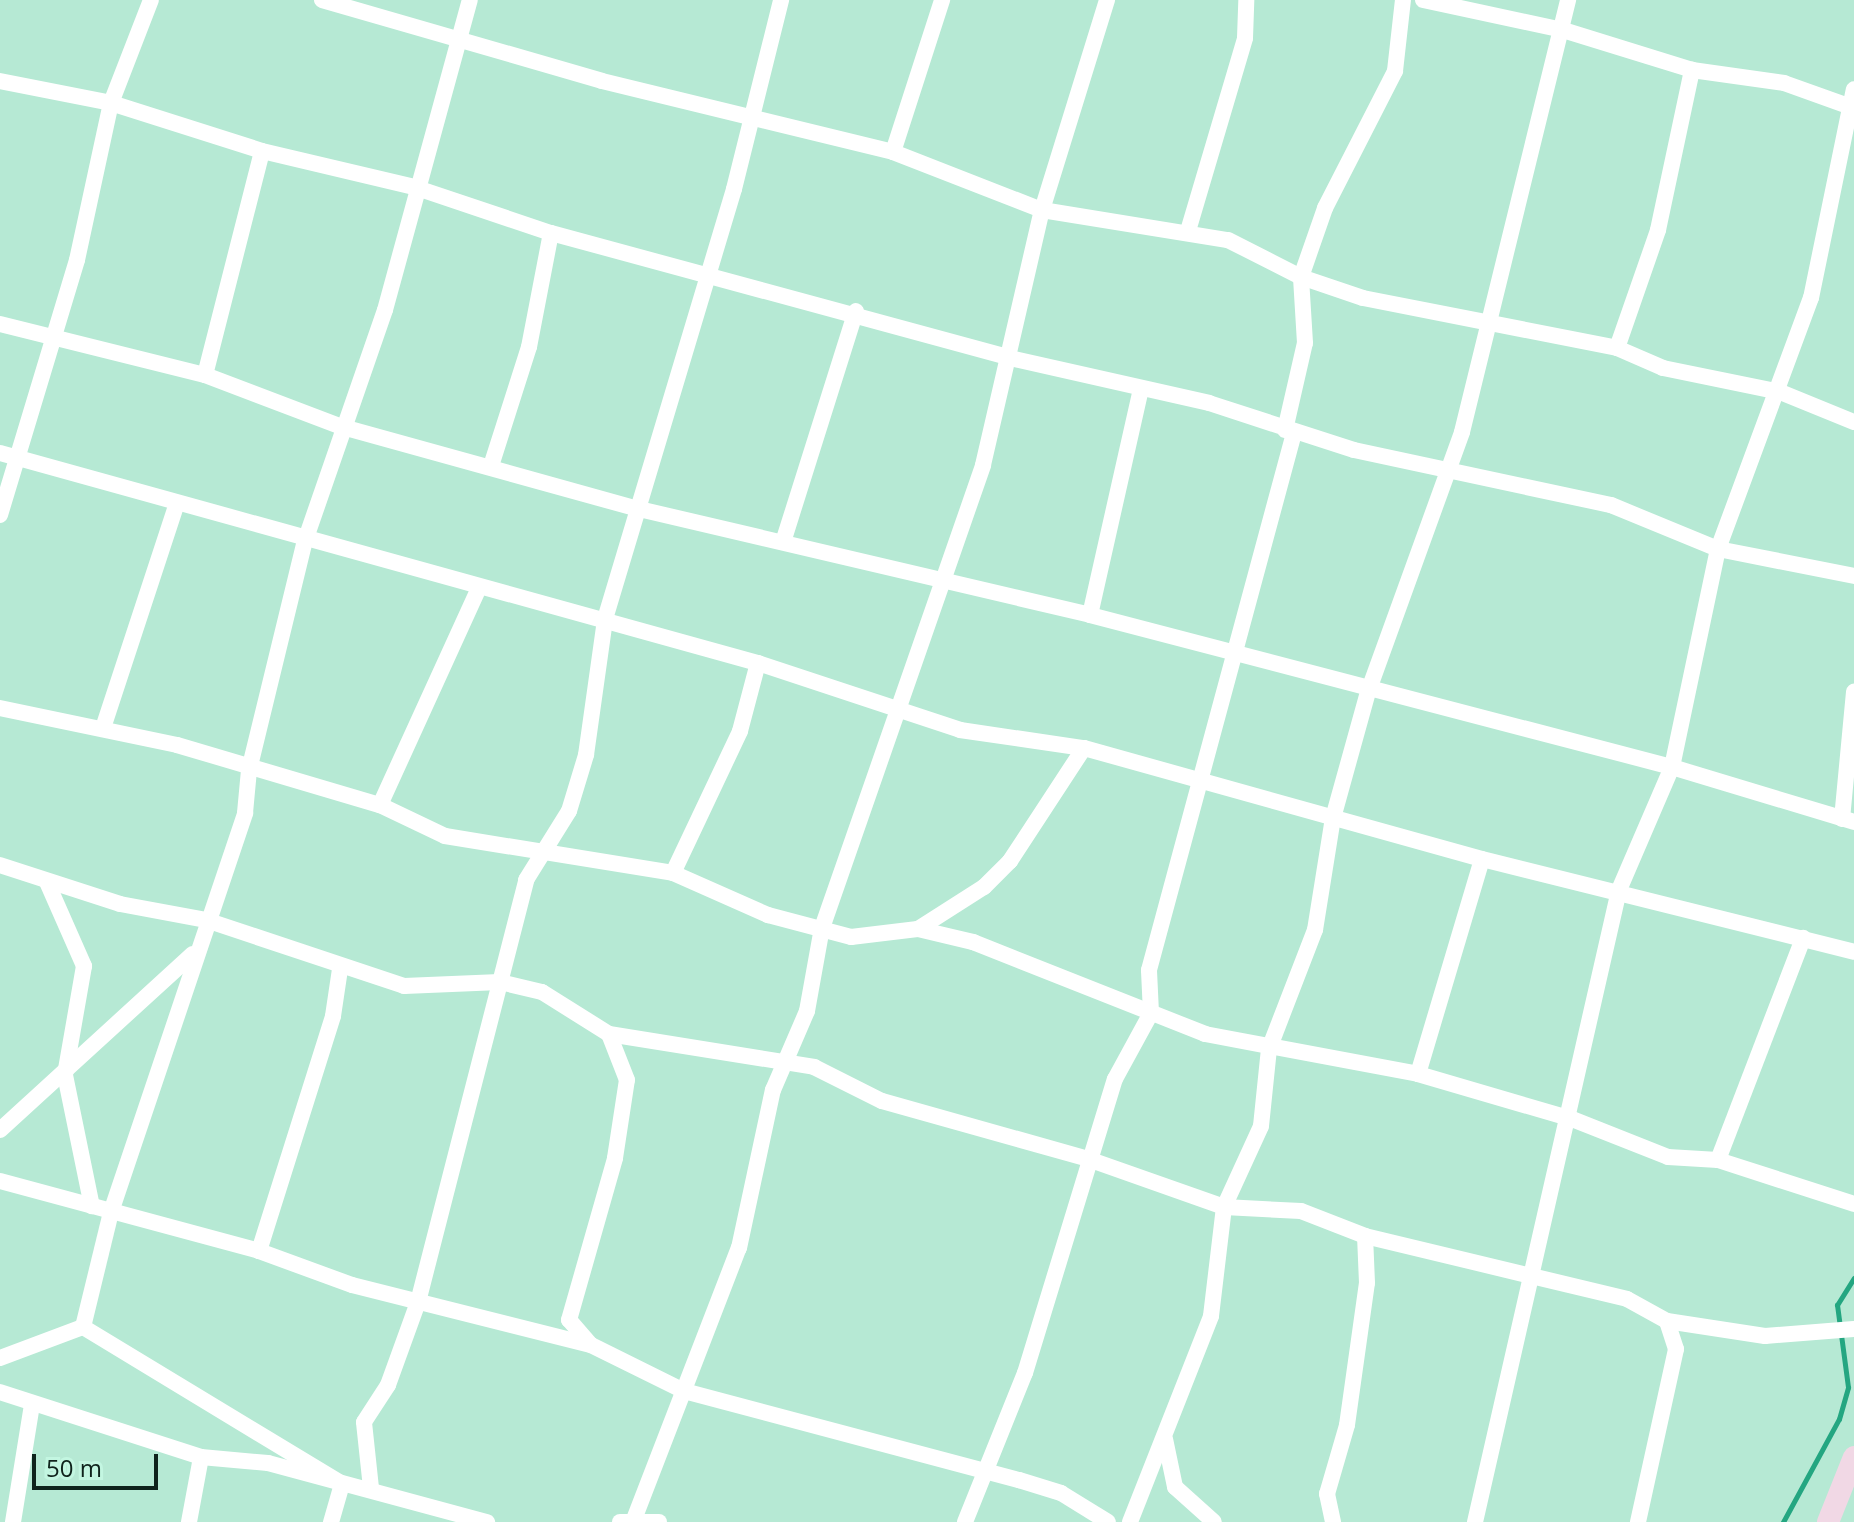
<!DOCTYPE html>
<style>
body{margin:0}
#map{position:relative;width:1854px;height:1522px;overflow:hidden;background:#b6e9d4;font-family:"Open Sans",sans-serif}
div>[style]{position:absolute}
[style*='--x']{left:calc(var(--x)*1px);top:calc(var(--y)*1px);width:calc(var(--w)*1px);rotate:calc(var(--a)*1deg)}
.stream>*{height:5px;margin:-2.5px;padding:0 2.5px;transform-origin:2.5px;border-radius:2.5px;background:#24a681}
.street>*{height:16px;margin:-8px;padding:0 8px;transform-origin:8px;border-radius:8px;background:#fff}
.secondary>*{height:22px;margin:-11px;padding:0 11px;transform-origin:11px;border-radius:11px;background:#f1d8e5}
span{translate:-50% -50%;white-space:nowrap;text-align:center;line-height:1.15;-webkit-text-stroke:8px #c3f6e1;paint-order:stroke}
.scale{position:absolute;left:32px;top:1454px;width:126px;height:36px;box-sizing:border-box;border:4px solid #0f231c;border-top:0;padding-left:10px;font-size:24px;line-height:28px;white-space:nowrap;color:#0f231c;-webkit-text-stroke:6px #c3f6e1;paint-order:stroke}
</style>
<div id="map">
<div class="stream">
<div style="--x:1783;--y:1522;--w:117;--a:-61.5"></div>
<div style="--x:1839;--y:1419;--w:33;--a:-74"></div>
<div style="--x:1848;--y:1387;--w:83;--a:-97.6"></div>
<div style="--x:1837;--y:1305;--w:32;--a:-58"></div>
</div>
<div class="street">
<div style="--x:322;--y:0;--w:291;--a:16.1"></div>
<div style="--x:602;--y:81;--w:300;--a:13.7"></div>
<div style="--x:893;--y:152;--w:160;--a:21.3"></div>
<div style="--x:1042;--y:210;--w:188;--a:9.2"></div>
<div style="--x:1228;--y:240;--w:82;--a:26.9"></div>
<div style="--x:1301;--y:277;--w:65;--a:18.7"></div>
<div style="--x:1363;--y:298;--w:259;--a:11.1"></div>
<div style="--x:1617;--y:348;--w:50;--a:23.5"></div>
<div style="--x:1663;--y:368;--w:119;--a:11.6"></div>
<div style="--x:1780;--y:392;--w:80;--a:22.1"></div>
<div style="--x:1423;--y:0;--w:143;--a:12.1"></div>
<div style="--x:1563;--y:30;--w:135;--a:17.2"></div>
<div style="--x:1692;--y:70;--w:93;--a:8"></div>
<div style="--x:1784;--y:83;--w:74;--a:19.7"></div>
<div style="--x:0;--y:81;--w:113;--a:11.2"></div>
<div style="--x:111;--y:103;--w:158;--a:17.6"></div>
<div style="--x:262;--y:151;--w:156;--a:13.3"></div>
<div style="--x:414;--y:187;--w:145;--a:18.6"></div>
<div style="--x:551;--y:233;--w:476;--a:15.2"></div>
<div style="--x:1010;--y:358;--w:204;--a:12.7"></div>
<div style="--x:1209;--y:403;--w:152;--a:18"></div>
<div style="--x:1354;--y:450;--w:263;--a:12.1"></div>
<div style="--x:1611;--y:505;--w:116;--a:22.4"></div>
<div style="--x:1718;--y:549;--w:139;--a:11.2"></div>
<div style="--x:893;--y:152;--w:160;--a:-72.1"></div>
<div style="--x:1188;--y:231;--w:201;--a:-73.5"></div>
<div style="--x:1245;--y:38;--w:38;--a:-88"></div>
<div style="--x:0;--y:324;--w:211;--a:14"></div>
<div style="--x:205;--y:375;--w:143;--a:20.8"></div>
<div style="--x:339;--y:426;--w:311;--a:15.5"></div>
<div style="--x:639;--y:509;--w:463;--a:13.2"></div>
<div style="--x:1090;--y:615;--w:602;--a:14.64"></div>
<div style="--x:1672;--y:767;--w:190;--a:16.8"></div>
<div style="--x:1617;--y:348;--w:125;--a:-70.8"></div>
<div style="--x:1658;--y:230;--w:164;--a:-78"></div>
<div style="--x:205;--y:375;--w:231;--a:-75.7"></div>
<div style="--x:1285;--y:430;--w:89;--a:-77.1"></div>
<div style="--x:1305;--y:343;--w:66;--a:-93.5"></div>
<div style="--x:1301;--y:277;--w:73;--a:-70.8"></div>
<div style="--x:1325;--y:208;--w:154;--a:-62.9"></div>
<div style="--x:1395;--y:71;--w:71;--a:-83.6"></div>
<div style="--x:0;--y:453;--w:787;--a:15.49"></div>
<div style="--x:758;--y:663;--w:213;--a:18.3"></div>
<div style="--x:960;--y:730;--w:125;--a:8.3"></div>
<div style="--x:1084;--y:748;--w:413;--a:15.6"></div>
<div style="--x:1482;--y:859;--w:383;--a:14"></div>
<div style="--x:491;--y:466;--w:125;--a:-72.3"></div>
<div style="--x:529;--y:347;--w:116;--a:-79.1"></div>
<div style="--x:0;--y:515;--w:266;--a:-73.2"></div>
<div style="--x:77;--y:260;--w:161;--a:-77.8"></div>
<div style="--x:111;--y:103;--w:110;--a:-68.8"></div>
<div style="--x:784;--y:539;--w:239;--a:-72.5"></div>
<div style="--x:1090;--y:615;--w:232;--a:-77.3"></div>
<div style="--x:0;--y:708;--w:181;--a:11.8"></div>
<div style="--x:177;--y:745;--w:212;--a:16.5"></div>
<div style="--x:380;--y:805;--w:72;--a:25.5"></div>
<div style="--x:445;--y:836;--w:231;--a:9.2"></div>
<div style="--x:673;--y:873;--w:104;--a:23.9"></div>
<div style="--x:768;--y:915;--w:86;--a:14.8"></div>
<div style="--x:851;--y:937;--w:67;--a:-6.8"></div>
<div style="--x:918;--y:929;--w:57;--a:13.3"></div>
<div style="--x:973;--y:942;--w:250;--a:21.6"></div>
<div style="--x:1205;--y:1034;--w:217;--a:10.6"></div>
<div style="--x:1418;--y:1074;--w:160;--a:16.3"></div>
<div style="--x:1572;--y:1119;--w:103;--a:21.6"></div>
<div style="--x:1668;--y:1157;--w:50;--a:3.4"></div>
<div style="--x:1718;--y:1160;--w:143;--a:17.9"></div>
<div style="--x:103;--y:728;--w:237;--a:-71.8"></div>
<div style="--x:380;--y:805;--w:236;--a:-65.5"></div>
<div style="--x:1842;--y:819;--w:128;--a:-84.6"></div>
<div style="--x:0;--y:865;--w:126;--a:18"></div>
<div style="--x:120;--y:904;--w:87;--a:10.5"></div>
<div style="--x:206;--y:920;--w:209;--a:18.4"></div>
<div style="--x:404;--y:986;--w:96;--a:-2.4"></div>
<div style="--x:500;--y:982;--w:43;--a:13.4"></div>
<div style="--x:542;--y:992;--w:79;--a:32.1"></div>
<div style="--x:609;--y:1034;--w:208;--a:9.1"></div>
<div style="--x:814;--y:1067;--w:76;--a:26.6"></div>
<div style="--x:882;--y:1101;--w:214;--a:15.7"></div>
<div style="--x:1088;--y:1159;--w:144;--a:19.4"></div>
<div style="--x:1224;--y:1207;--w:77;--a:3"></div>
<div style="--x:1301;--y:1211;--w:69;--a:21.3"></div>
<div style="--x:1365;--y:1236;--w:269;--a:13.5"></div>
<div style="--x:1627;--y:1299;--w:46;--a:28.8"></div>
<div style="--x:1667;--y:1321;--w:99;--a:8.7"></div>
<div style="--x:1765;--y:1336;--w:89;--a:-4.5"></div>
<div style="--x:673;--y:873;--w:157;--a:-64.7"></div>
<div style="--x:740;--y:731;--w:70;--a:-75.2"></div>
<div style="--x:47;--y:882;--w:92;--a:66.2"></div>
<div style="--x:84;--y:966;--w:111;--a:99.9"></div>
<div style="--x:65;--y:1075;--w:134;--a:78.4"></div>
<div style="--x:918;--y:929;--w:78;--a:-32.5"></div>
<div style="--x:984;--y:887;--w:37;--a:-45"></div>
<div style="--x:1010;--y:861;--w:135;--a:-56.8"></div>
<div style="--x:1418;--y:1074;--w:224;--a:-73.4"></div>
<div style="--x:0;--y:1130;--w:261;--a:-42.4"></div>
<div style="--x:1718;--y:1160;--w:238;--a:-69"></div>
<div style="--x:0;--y:1181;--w:268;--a:15.1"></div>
<div style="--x:259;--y:1251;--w:99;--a:20.1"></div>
<div style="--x:352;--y:1285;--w:246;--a:14.1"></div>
<div style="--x:591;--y:1345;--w:104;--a:26.3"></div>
<div style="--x:684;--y:1391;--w:347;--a:14.9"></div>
<div style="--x:1019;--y:1480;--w:44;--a:17.2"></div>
<div style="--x:1061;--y:1493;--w:55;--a:31.7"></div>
<div style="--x:259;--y:1251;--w:246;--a:-72.5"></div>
<div style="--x:333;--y:1016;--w:48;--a:-81.5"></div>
<div style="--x:83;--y:1327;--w:303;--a:31.2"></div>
<div style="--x:342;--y:1484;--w:40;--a:106"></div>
<div style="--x:590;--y:1344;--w:32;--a:-131"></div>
<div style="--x:569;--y:1320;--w:168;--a:-74.1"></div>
<div style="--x:615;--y:1158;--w:79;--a:-81.3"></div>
<div style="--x:627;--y:1080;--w:49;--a:-111.4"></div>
<div style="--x:0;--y:1358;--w:89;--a:-20.5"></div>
<div style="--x:83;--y:1327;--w:118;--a:-76.3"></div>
<div style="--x:111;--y:1212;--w:421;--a:-71.4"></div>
<div style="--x:245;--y:813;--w:43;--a:-84.7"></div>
<div style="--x:249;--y:770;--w:236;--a:-76.3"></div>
<div style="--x:305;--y:541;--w:244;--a:-70.9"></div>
<div style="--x:385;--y:310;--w:321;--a:-74.7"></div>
<div style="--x:0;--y:1392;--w:211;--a:17.9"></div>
<div style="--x:201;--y:1457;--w:67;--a:5.1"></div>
<div style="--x:268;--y:1463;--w:227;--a:15.1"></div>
<div style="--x:1165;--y:1439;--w:49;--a:78.2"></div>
<div style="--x:1175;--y:1487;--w:52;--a:41.9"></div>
<div style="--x:371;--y:1488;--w:66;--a:-96.1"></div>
<div style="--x:364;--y:1422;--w:44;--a:-57"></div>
<div style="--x:388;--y:1385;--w:88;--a:-70.1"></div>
<div style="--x:418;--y:1302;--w:436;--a:-75.6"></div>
<div style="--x:526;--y:880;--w:81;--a:-58.1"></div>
<div style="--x:569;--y:811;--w:59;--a:-73.1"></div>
<div style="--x:586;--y:755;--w:137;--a:-82"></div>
<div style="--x:605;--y:619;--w:449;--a:-73.3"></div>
<div style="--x:734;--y:189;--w:195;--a:-76"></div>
<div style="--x:13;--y:1522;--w:119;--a:-80.8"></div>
<div style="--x:189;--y:1522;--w:66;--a:-79.5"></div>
<div style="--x:620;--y:1522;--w:39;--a:0"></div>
<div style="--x:633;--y:1522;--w:294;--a:-68.9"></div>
<div style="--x:739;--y:1248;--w:162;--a:-77.9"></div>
<div style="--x:773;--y:1090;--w:86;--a:-66.7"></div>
<div style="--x:807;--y:1011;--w:84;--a:-79.8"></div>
<div style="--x:822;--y:928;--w:490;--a:-70.8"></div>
<div style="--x:983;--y:465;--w:262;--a:-77"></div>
<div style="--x:1042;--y:210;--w:220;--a:-72.8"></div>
<div style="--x:965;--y:1522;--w:161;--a:-68.1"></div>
<div style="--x:1025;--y:1373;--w:307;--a:-73"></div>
<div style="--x:1115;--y:1079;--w:75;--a:-61.4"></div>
<div style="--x:1151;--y:1013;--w:43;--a:-92.7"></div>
<div style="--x:1149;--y:970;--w:556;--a:-74.89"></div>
<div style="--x:1130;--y:1522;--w:221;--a:-68.5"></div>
<div style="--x:1211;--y:1316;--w:110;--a:-83.2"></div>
<div style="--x:1224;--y:1207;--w:89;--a:-65.4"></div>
<div style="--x:1261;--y:1126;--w:77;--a:-84.1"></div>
<div style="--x:1269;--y:1049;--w:128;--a:-68.9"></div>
<div style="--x:1315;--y:930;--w:113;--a:-80.9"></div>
<div style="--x:1333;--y:818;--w:131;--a:-74.5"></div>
<div style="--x:1368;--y:692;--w:276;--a:-70.1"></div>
<div style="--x:1462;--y:432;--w:445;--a:-76.2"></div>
<div style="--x:1333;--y:1522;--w:29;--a:-102"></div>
<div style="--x:1327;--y:1494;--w:72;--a:-73.8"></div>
<div style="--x:1347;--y:1425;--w:143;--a:-82"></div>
<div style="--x:1367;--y:1283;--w:47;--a:-92.4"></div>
<div style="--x:1475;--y:1522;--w:648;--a:-77.16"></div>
<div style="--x:1619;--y:890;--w:134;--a:-66.7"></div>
<div style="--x:1672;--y:767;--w:223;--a:-78.1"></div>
<div style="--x:1718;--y:549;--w:268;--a:-69.7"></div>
<div style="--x:1811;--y:298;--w:213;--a:-78.4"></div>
<div style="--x:1638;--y:1522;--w:177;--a:-77.6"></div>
<div style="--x:1676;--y:1349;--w:29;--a:-108"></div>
</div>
<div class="secondary">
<div style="--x:1828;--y:1522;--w:70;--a:-68.2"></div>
</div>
<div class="scale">50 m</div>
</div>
